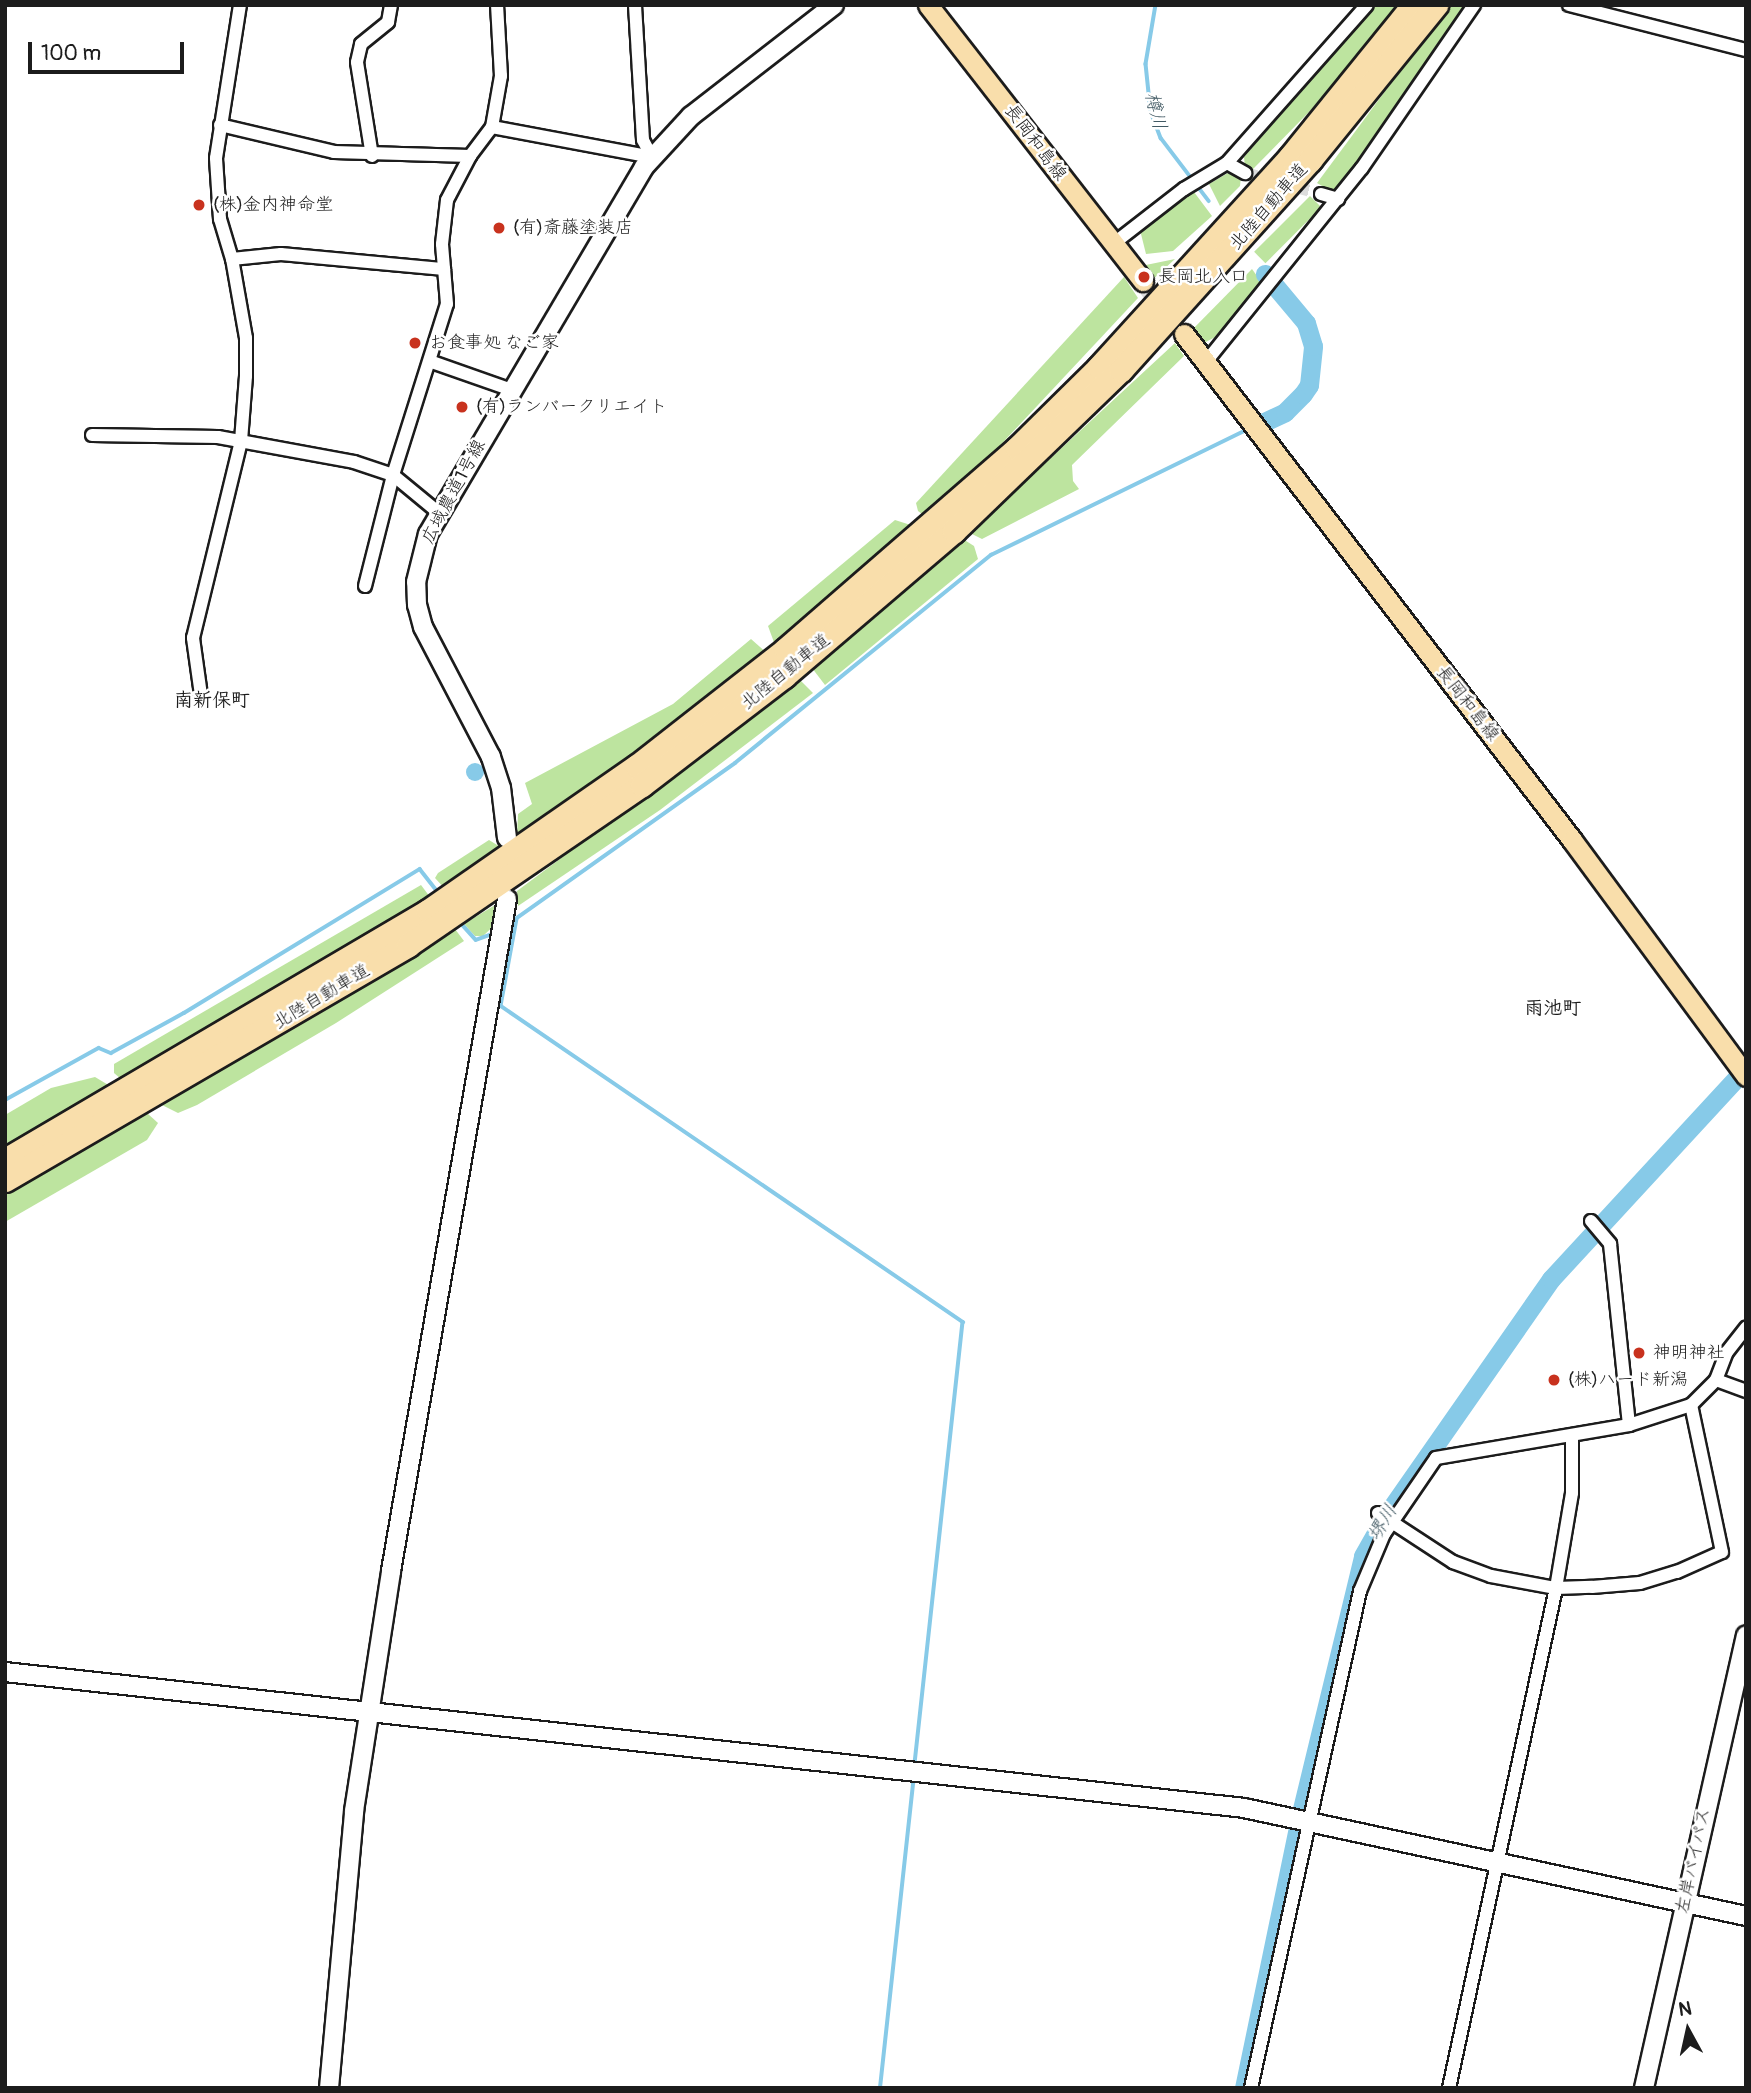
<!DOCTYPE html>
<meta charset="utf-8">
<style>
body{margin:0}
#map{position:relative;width:1751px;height:2093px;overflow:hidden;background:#fff;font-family:Pangolin,"Klee One",sans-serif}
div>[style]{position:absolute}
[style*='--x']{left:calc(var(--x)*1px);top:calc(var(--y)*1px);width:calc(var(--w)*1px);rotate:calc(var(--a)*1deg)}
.green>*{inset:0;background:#bde49f;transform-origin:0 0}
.water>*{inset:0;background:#87cae8}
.round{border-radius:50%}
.stream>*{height:3.5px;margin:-1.75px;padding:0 1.75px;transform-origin:1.75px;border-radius:1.75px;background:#87cae8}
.river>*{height:19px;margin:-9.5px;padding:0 9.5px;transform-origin:9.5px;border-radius:9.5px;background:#87cae8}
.street-tunnel>*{height:12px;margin-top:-6px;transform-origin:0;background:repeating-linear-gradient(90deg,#ddd 0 12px,transparent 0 18px)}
.primary-tunnel>*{height:19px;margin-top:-9.5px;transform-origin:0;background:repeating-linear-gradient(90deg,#ddd 0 19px,transparent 0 29px)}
.roads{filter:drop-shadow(2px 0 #1c1c1c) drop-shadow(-2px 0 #1c1c1c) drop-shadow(0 2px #1c1c1c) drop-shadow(0 -2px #1c1c1c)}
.street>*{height:12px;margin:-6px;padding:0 6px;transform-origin:6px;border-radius:6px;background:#fff}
.secondary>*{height:18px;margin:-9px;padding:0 9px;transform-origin:9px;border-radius:9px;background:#fff}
.primary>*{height:19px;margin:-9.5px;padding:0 9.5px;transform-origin:9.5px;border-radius:9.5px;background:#f9deab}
.highway>*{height:23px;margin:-11.5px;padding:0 11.5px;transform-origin:11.5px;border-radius:11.5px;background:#f9deab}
.dots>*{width:19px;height:19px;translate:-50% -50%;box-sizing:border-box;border:4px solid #fff;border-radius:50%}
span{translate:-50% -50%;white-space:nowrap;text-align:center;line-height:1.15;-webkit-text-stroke:5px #fff;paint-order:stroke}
.street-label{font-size:18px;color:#1c1c1c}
.poi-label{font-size:18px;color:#1c1c1c}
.left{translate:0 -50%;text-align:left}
.water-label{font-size:19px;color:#415963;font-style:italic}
.neighbourhood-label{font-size:19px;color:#1c1c1c;font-weight:700}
.frame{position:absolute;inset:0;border:7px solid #1c1c1c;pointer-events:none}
.north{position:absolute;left:1653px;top:1995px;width:70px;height:70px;-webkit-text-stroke:5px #fff;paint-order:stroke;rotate:352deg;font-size:19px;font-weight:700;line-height:28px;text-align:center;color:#1c1c1c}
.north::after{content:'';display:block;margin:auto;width:24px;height:32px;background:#1c1c1c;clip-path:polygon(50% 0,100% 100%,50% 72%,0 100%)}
.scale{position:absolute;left:28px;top:42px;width:156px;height:32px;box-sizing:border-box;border:4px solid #1c1c1c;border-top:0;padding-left:9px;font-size:21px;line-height:24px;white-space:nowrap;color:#1c1c1c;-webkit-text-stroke:5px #fff;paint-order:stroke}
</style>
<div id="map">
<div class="green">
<div style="clip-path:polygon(1375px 5px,1401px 5px,1309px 112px,1253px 169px,1245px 167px,1244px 157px)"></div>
<div style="clip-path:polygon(1449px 5px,1466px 5px,1338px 189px,1329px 190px,1317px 183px)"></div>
<div style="clip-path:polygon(1228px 173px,1241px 176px,1240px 186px,1220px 206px,1209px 184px)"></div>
<div style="clip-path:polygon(1194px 192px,1212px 216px,1173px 251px,1146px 254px,1140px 230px)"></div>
<div style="left:1310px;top:196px;width:16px;height:79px;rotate:45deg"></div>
<div style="clip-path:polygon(1175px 259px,1149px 283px,1141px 266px)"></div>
<div style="clip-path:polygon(1252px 269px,1262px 283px,1221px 334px,1202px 344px,1190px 332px)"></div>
<div style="clip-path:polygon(1124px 277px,1138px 298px,951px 498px,926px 517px,918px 511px,916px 503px)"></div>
<div style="clip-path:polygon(1175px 343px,1184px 356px,1072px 465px,1073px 481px,1079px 489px,982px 539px,970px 533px)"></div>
<div style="clip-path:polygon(895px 520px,920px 528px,775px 645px,768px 626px)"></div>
<div style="clip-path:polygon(963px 539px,974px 546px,978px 559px,825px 685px,812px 668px)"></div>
<div style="clip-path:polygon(751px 639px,769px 655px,529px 832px,517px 836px,518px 814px,532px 804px,525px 783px,673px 704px)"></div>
<div style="clip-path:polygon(800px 680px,813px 693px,660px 810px,518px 906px,517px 891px)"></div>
<div style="clip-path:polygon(489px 840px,502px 848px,445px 889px,435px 878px,438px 873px)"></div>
<div style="clip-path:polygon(421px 885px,430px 897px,121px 1079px,114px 1073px,114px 1064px)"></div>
<div style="clip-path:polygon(500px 902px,499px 921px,483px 936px,475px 936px,464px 924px)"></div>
<div style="clip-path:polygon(455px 929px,464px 941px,336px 1023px,197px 1105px,178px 1113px,160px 1104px)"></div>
<div style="clip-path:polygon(95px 1077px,110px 1086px,5px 1149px,5px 1115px,51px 1088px)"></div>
<div style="clip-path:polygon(147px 1113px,158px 1123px,147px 1140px,5px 1222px,5px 1193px)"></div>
</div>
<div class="water">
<div class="round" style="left:466px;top:763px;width:18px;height:18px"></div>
</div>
<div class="stream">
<div style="--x:1156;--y:5;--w:60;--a:99.6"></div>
<div style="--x:1146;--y:64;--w:48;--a:84.1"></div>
<div style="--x:1151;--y:112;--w:28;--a:69"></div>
<div style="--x:1161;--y:138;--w:79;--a:52.7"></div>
<div style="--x:517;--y:919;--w:88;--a:100.4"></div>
<div style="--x:501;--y:1006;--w:560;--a:34.37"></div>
<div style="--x:963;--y:1322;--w:447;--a:96.2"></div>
<div style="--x:459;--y:921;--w:25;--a:48"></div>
<div style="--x:476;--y:940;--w:20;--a:-20"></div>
<div style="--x:510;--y:923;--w:276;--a:-35.4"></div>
<div style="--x:735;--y:763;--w:330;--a:-39.1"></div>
<div style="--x:991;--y:555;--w:286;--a:-26.1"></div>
<div style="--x:5;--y:1100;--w:107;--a:-29"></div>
<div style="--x:99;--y:1048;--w:13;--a:23"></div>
<div style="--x:111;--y:1053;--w:83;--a:-28.7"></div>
<div style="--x:184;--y:1013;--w:276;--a:-31.4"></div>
<div style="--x:420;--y:869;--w:33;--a:52"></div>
<div style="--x:880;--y:2088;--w:313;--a:-83.8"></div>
</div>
<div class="river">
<div style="--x:1264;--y:422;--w:23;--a:-25"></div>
<div style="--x:1285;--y:412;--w:25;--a:-45"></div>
<div style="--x:1303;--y:394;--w:11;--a:-56"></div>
<div style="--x:1309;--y:385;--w:39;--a:-84"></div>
<div style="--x:1313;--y:346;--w:24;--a:-107"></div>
<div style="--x:1306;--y:323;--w:64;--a:-129.9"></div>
<div style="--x:1244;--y:2088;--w:281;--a:-78.3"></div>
<div style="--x:1301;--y:1813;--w:264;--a:-76.4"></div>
<div style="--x:1363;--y:1556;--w:45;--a:-60.6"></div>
<div style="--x:1385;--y:1517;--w:290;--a:-55.1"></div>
<div style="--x:1551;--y:1279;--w:287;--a:-47.3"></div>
</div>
<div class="street-tunnel">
<div style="--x:1245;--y:173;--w:79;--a:15.4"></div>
</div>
<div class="primary-tunnel">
<div style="--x:1143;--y:281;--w:67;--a:52.3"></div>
</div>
<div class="roads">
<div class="street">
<div style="--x:1569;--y:5;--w:183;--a:14.3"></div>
<div style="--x:220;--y:125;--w:117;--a:13.3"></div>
<div style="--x:334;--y:152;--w:136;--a:1.7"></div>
<div style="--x:492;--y:127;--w:163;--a:10.6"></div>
<div style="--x:652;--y:157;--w:19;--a:-118"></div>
<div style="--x:643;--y:140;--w:135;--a:-93.4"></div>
<div style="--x:372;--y:156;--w:95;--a:-99.1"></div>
<div style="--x:357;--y:62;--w:18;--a:-77"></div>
<div style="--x:361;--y:44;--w:35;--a:-39"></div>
<div style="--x:388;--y:22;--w:17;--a:-80"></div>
<div style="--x:1227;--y:163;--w:21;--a:29"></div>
<div style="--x:1321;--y:194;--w:18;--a:16"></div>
<div style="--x:1113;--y:244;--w:90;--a:-37.8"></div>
<div style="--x:1184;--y:189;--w:50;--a:-31.2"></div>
<div style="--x:1227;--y:163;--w:211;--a:-48.5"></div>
<div style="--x:232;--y:259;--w:49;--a:-5.8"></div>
<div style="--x:281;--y:254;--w:164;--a:5.3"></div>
<div style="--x:432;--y:362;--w:85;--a:19.3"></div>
<div style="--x:1205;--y:363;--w:250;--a:-51.2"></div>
<div style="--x:1362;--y:168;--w:198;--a:-55.5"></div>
<div style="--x:92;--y:435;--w:126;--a:0.9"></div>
<div style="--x:218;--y:437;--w:138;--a:10.4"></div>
<div style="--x:354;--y:462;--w:41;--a:18.4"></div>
<div style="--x:393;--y:475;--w:60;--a:39.6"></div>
<div style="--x:365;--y:586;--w:114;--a:-75.8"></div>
<div style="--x:393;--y:475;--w:179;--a:-72.5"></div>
<div style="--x:447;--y:304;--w:60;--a:-94.8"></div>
<div style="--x:442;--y:244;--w:44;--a:-83.5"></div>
<div style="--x:447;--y:200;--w:50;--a:-62.4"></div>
<div style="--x:470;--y:156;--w:36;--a:-53"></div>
<div style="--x:492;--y:127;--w:52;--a:-80"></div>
<div style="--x:501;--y:76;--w:71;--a:-93.2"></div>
<div style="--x:201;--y:695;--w:58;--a:-98"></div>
<div style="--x:193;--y:638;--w:203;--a:-76.3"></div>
<div style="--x:241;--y:441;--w:65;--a:-85.6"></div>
<div style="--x:246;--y:376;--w:38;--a:-90"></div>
<div style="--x:246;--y:338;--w:80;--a:-100"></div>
<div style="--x:232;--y:259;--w:42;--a:-106.7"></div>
<div style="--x:220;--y:219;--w:61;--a:-93.8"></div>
<div style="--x:216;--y:158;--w:155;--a:-81.1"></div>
<div style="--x:1591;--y:1221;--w:30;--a:50"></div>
<div style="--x:1610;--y:1244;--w:182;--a:84"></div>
<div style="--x:1716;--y:1380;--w:32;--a:20"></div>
<div style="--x:1378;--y:1513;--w:90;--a:33.2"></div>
<div style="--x:1453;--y:1562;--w:40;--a:20.2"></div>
<div style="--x:1491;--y:1576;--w:66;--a:10.5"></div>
<div style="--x:1556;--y:1588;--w:36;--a:-2"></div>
<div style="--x:1592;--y:1587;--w:48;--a:-4.8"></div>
<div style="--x:1640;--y:1583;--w:39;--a:-17"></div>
<div style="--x:1677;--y:1572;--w:49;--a:-24"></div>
<div style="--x:1722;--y:1552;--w:150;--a:-101.9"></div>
<div style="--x:1251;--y:2088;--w:509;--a:-77.63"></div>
<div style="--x:1360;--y:1591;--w:62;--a:-67.2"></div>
<div style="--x:1384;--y:1534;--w:92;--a:-55.6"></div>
<div style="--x:1436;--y:1458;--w:196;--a:-9.7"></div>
<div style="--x:1629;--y:1425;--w:65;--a:-17.9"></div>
<div style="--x:1691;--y:1405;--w:35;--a:-45"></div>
<div style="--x:1716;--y:1380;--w:30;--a:-69"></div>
<div style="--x:1727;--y:1352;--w:31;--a:-52"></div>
<div style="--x:1449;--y:2088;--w:511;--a:-77.92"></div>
<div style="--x:1556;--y:1588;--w:96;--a:-80.4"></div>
<div style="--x:1572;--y:1493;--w:57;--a:-90"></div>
</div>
<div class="secondary">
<div style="--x:507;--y:838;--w:50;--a:-96.8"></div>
<div style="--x:501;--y:788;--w:33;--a:-108"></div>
<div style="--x:491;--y:757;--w:147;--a:-117.6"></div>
<div style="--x:423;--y:627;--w:23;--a:-105"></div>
<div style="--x:417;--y:605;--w:23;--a:-92"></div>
<div style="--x:416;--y:582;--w:49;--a:-76"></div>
<div style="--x:428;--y:534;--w:426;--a:-59.5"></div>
<div style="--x:644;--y:167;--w:69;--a:-47.3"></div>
<div style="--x:691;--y:116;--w:181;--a:-37.8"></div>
<div style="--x:5;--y:1672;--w:1246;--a:6.26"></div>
<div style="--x:1244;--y:1808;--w:513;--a:12.14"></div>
<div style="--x:329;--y:2088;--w:278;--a:-84.8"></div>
<div style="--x:354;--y:1811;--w:243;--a:-81.2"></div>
<div style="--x:391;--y:1571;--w:682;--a:-80.21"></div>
<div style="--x:1644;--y:2088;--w:464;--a:-77.3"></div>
</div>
<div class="primary">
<div style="--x:928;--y:5;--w:350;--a:52.1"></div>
<div style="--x:1184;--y:334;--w:638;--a:52.52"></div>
<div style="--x:1572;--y:840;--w:293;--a:53.6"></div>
</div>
<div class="highway">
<div style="--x:5;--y:1160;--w:491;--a:-30.5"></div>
<div style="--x:428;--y:911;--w:254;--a:-34.8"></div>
<div style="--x:637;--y:766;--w:189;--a:-38.1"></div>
<div style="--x:786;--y:649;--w:306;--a:-41"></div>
<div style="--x:1017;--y:448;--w:115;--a:-44.6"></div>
<div style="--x:1099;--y:367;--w:284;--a:-47.7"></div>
<div style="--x:1290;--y:157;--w:196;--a:-51"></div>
<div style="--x:5;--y:1180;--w:467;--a:-30.2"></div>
<div style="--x:408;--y:945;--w:283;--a:-34.4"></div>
<div style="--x:642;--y:785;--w:179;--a:-37.5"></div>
<div style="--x:784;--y:676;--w:223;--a:-40.5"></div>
<div style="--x:954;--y:531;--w:232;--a:-44"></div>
<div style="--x:1121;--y:370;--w:283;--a:-48"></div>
<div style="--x:1310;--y:160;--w:200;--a:-50.9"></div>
</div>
</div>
<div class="dots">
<div style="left:199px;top:205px;background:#c8321e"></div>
<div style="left:499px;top:228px;background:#c8321e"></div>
<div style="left:1144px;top:277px;background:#c8321e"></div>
<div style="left:415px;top:343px;background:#c8321e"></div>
<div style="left:462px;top:407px;background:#c8321e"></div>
<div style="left:1639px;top:1353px;background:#c8321e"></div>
<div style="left:1554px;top:1380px;background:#c8321e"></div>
</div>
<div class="street-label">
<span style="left:1035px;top:143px;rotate:53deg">長岡和島線</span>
<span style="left:1269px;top:207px;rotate:-49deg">北陸自動車道</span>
<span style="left:454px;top:492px;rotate:-62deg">広域農道1号線</span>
<span style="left:786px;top:672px;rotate:-39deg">北陸自動車道</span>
<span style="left:1467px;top:704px;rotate:52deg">長岡和島線</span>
<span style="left:322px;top:997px;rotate:-31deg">北陸自動車道</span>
<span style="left:1694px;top:1861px;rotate:-78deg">左岸バイパス</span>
</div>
<div class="poi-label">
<span class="left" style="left:213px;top:205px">(株)金内神命堂</span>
<span class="left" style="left:513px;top:228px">(有)斎藤塗装店</span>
<span class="left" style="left:1158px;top:277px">長岡北入口</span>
<span class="left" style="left:429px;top:343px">お食事処 なご家</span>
<span class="left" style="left:476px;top:407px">(有)ランバークリエイト</span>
<span class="left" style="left:1653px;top:1353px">神明神社</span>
<span class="left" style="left:1568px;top:1380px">(株)ハード新潟</span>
</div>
<div class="water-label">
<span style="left:1155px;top:111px;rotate:76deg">樽川</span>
<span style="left:1383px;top:1523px;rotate:-59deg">堺川</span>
</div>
<div class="neighbourhood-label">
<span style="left:212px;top:701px">南新保町</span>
<span style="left:1553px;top:1009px">雨池町</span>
</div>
<div class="frame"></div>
<div class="north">N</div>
<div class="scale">100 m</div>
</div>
